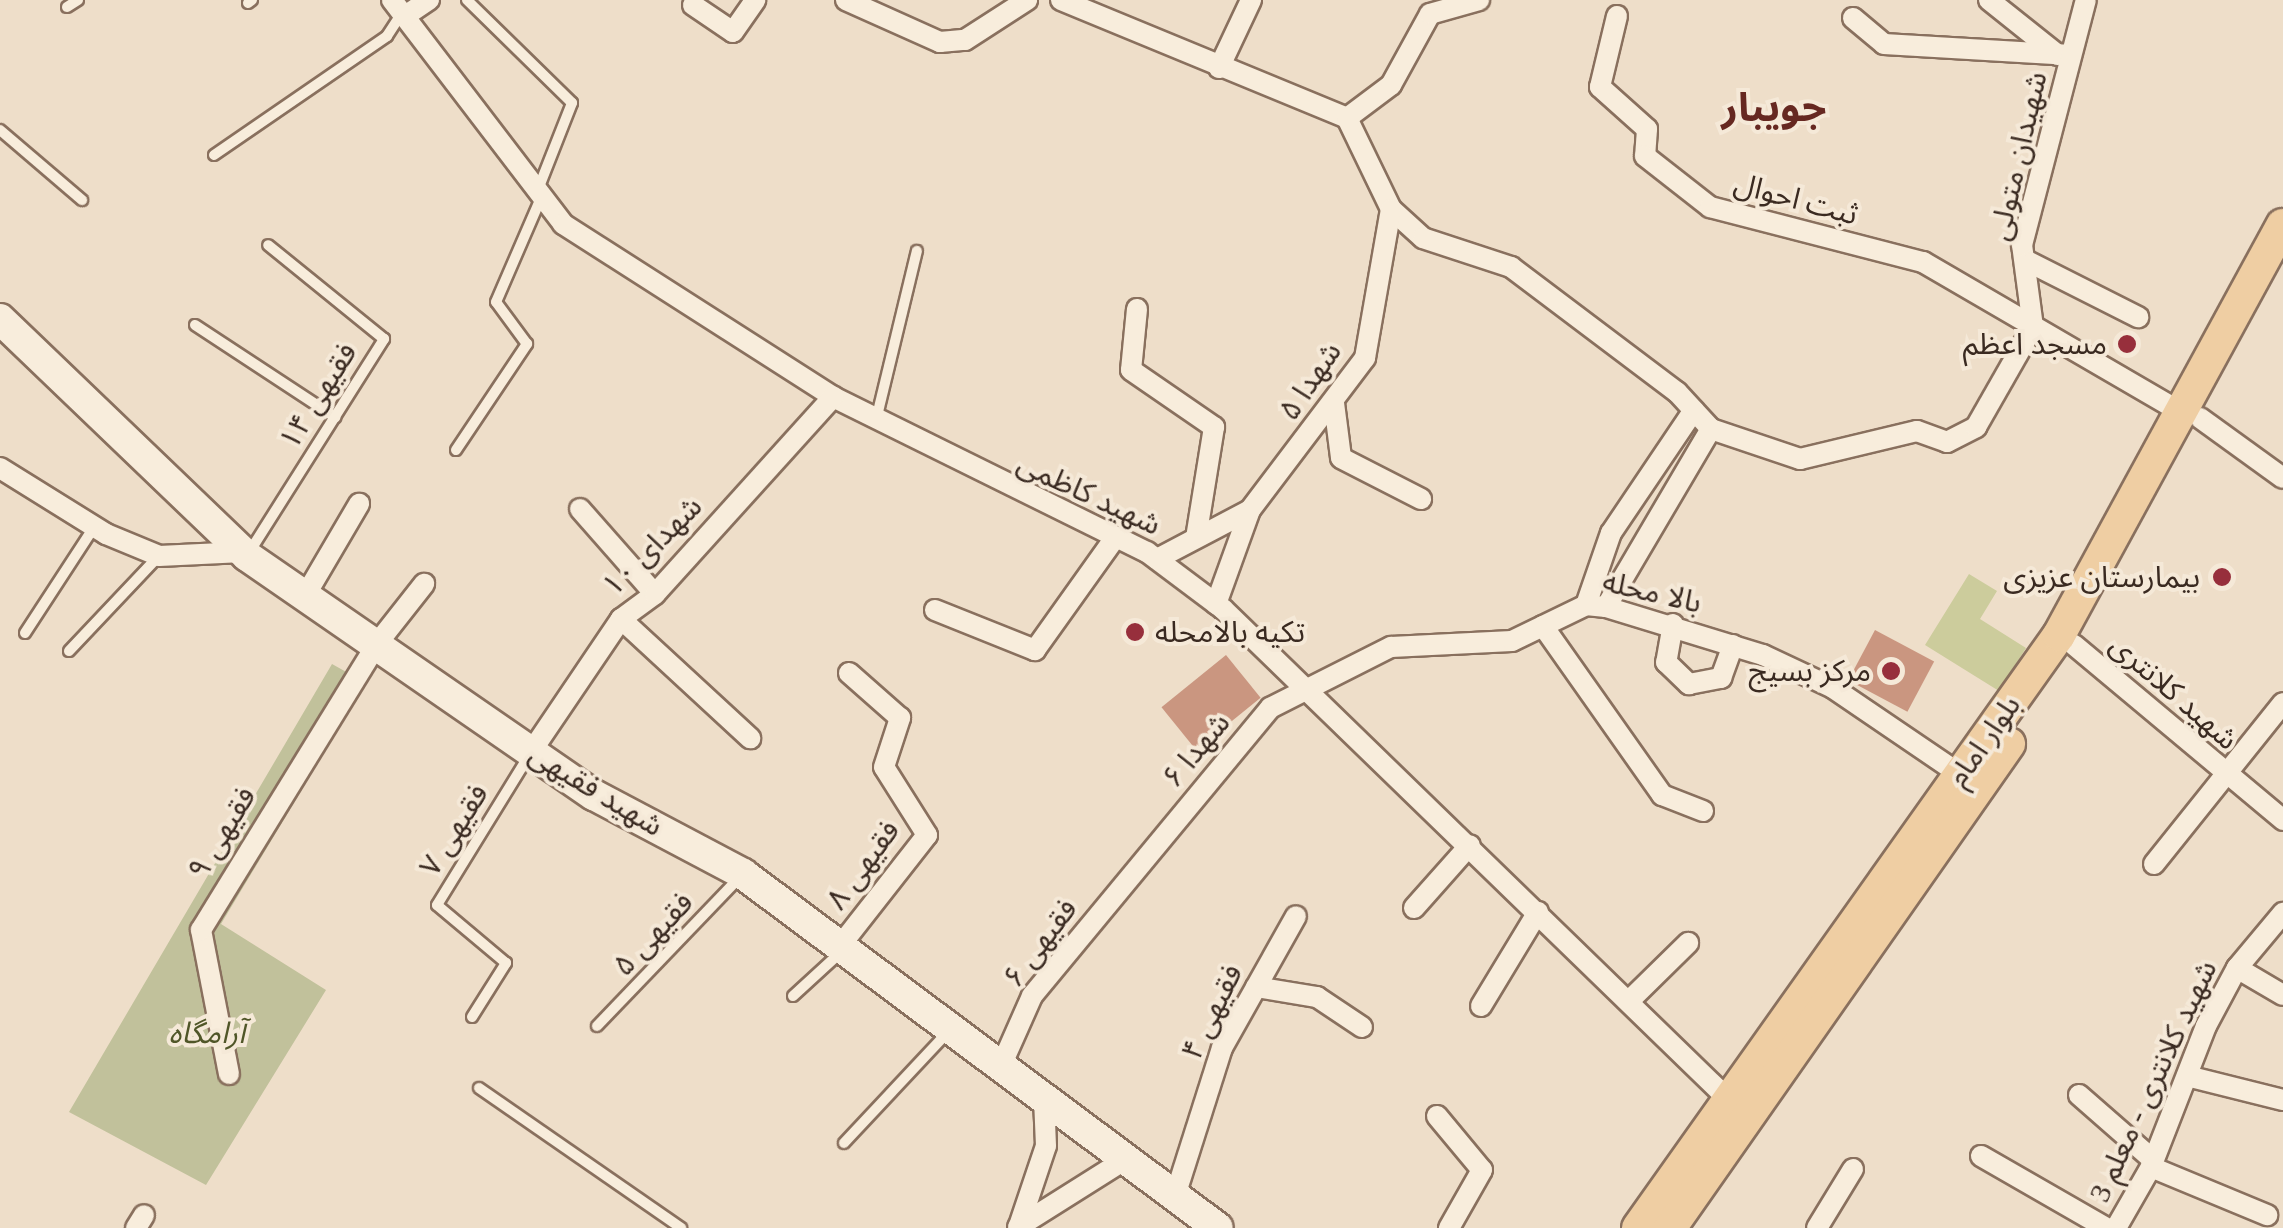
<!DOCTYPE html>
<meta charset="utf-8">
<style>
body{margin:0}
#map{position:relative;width:2283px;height:1228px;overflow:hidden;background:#eedec9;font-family:"Times New Roman","Noto Sans Arabic",serif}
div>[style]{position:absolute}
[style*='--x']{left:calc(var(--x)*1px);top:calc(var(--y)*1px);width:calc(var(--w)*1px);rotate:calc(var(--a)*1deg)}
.green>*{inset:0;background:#cccc9c}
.cemetery>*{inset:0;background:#c1c19b}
.building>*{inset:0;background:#ca9680;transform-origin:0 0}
.roads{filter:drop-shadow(2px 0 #89705e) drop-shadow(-2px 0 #89705e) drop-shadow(0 2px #89705e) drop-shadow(0 -2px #89705e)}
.lane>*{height:10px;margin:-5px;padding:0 5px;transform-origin:5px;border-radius:5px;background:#f8eddc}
.street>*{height:20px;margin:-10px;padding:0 10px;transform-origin:10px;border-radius:10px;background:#f8eddc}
.secondary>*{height:30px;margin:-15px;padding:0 15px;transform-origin:15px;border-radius:15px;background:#f8eddc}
.primary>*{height:32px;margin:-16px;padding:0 16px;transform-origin:16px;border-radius:16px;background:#efcea3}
.dots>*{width:28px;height:28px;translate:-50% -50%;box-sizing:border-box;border:5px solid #f5e9d8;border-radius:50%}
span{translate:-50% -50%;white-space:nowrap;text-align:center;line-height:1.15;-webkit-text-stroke:8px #f5e9d8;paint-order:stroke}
.street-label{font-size:30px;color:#3a2a21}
.poi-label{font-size:30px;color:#3a2a21}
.right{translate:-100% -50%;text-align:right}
.left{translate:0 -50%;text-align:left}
.park-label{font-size:30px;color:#505628;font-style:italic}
.district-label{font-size:40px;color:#662821;font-weight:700}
</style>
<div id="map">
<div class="green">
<div style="clip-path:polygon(1969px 574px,1997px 591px,1980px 619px,2026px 648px,1999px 691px,1925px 645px)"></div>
</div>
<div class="cemetery">
<div style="clip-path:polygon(332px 664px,366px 683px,221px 924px,326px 990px,206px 1185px,69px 1112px)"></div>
</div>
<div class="building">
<div style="left:1875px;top:630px;width:67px;height:57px;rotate:28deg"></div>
<div style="left:1226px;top:655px;width:55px;height:83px;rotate:51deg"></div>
</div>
<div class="roads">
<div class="lane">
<div style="--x:467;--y:0;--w:147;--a:44.4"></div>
<div style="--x:572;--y:103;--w:96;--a:111.5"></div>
<div style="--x:248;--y:3;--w:5;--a:-37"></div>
<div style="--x:67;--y:7;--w:13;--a:-32"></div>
<div style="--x:0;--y:130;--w:108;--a:40.5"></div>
<div style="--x:214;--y:155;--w:210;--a:-34.5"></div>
<div style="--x:387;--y:36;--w:27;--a:-57"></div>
<div style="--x:195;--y:325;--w:168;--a:33.3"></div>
<div style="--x:876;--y:420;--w:174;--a:-76.4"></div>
<div style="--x:456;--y:450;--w:128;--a:-56.2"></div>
<div style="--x:527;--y:344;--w:52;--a:-126.4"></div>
<div style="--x:496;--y:302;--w:113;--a:-66.6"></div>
<div style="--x:250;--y:551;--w:251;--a:-57.7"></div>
<div style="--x:384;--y:339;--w:149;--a:-141"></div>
<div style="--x:25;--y:633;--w:126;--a:-56.9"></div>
<div style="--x:69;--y:651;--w:129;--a:-46.6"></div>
<div style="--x:793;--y:996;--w:64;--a:-42.5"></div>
<div style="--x:472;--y:1017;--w:64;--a:-57.8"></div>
<div style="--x:506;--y:963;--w:90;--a:-140"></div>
<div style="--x:437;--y:905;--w:174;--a:-58.4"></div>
<div style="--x:597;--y:1026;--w:205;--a:-46.2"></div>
<div style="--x:479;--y:1088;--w:246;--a:34.7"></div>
<div style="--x:844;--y:1143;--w:151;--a:-46.9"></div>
</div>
<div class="street">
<div style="--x:392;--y:0;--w:282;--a:52.6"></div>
<div style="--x:563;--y:224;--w:321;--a:32.6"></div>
<div style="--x:833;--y:397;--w:350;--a:26.3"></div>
<div style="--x:1147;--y:552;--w:95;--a:36.9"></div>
<div style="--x:1223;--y:609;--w:704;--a:44.14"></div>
<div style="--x:846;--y:0;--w:103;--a:24.1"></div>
<div style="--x:940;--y:42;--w:25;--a:-5"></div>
<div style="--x:965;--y:40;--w:74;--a:-32.8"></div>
<div style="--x:1061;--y:0;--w:309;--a:22.4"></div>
<div style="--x:1347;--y:118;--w:101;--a:64.2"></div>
<div style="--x:1391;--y:209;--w:43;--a:42.2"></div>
<div style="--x:1423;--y:238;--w:93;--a:18.2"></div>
<div style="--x:1511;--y:267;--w:208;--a:37"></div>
<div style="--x:1677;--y:392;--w:50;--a:47.4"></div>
<div style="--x:1711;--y:429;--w:94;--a:18.6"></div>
<div style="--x:1800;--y:459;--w:120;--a:-13.5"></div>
<div style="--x:1917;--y:431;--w:32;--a:20"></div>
<div style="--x:1947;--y:442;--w:33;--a:-27"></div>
<div style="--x:1976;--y:427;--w:115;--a:-60.3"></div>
<div style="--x:1989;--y:0;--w:88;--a:38.6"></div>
<div style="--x:693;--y:5;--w:48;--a:34"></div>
<div style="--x:733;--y:32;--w:39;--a:-55"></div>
<div style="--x:405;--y:16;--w:29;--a:-34"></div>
<div style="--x:1617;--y:16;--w:73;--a:103.5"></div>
<div style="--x:1600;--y:87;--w:63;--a:41.8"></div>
<div style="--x:1647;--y:129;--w:27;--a:94"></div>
<div style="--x:1645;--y:156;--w:83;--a:38.1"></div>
<div style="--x:1710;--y:207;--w:220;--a:14.5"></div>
<div style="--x:1923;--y:262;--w:300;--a:30.2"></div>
<div style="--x:1853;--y:18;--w:40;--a:40"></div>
<div style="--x:1884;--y:44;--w:187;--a:3.4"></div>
<div style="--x:1219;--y:68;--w:75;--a:-64.8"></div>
<div style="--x:1347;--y:118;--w:55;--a:-36.9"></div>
<div style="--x:1391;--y:85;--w:81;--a:-61.2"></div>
<div style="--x:1430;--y:14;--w:51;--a:-15.9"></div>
<div style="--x:2025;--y:260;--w:127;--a:26.8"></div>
<div style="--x:1137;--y:309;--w:61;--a:95.6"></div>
<div style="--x:1131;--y:370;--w:101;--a:34.5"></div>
<div style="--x:1214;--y:427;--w:112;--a:99.2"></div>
<div style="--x:2033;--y:327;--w:83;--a:-97.6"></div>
<div style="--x:2022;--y:245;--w:253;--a:-75.4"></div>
<div style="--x:1334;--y:403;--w:55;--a:82.7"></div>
<div style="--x:1341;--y:458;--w:90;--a:27.1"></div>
<div style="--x:2200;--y:418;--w:102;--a:35.9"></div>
<div style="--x:0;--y:468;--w:125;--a:31.9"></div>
<div style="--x:106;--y:534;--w:57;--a:22.5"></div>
<div style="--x:159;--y:556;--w:84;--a:-2.7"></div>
<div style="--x:580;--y:509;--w:113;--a:48.6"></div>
<div style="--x:1157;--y:559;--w:105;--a:-27.8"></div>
<div style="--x:305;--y:596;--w:107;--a:-59.6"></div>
<div style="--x:1216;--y:604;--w:100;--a:-70.1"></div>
<div style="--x:1250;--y:510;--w:191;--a:-52.9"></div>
<div style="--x:1365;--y:358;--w:151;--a:-80.1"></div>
<div style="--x:1586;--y:605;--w:76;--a:-70.9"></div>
<div style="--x:1611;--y:533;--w:148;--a:-56"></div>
<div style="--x:1606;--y:607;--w:207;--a:-59.5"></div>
<div style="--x:935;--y:610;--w:108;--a:21.8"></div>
<div style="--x:1035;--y:650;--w:138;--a:-54.5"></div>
<div style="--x:621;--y:619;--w:176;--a:42.7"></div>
<div style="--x:1673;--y:624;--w:39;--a:100"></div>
<div style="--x:1666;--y:662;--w:32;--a:44"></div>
<div style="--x:1689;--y:684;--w:33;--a:-11"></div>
<div style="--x:1721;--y:678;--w:35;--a:-70"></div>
<div style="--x:1543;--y:626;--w:207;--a:54.8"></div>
<div style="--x:1662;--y:795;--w:44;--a:21.3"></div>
<div style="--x:2074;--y:645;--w:273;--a:39.9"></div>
<div style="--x:531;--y:752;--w:161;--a:-55.9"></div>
<div style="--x:621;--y:619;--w:42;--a:-36.3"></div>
<div style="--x:655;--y:594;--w:266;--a:-47.9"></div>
<div style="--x:2154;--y:864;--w:206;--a:-51.3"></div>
<div style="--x:1414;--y:908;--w:84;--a:-48.4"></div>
<div style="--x:840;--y:946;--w:141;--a:-51.9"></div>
<div style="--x:927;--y:835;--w:80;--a:-122.3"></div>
<div style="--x:884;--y:767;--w:52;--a:-71.9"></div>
<div style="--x:900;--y:718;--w:68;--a:-138.6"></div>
<div style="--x:2237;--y:968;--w:53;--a:30.4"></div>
<div style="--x:1256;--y:987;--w:62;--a:9.3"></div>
<div style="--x:1317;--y:997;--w:54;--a:33.7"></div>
<div style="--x:1629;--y:1001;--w:83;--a:-44.5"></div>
<div style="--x:1481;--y:1006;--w:110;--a:-58.8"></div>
<div style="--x:1001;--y:1066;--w:77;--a:-66.1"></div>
<div style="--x:1032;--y:996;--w:374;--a:-50.4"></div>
<div style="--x:1270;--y:708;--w:136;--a:-26.8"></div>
<div style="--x:1391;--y:647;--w:121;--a:-2.8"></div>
<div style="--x:1512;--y:641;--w:82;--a:-25.9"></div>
<div style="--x:1586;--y:605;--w:20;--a:6"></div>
<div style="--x:1606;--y:607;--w:164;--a:17"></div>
<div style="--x:1763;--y:655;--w:77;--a:25.2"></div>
<div style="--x:1833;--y:688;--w:155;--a:34.2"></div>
<div style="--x:229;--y:1074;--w:147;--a:-101"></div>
<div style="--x:201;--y:930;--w:334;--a:-58.4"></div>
<div style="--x:376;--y:645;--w:78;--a:-51.8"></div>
<div style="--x:2187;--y:1076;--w:99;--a:14"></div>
<div style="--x:2079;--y:1095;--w:97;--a:41.2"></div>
<div style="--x:1437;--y:1116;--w:70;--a:50.2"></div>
<div style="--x:1482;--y:1170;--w:67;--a:119.6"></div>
<div style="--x:1981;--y:1156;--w:144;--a:29.9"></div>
<div style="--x:2151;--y:1167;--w:126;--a:22.5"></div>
<div style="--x:1175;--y:1196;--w:155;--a:-72.4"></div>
<div style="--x:1222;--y:1048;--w:151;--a:-60.7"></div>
<div style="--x:1019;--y:1226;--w:84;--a:-71.4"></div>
<div style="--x:1046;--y:1146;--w:47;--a:-92.4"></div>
<div style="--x:1018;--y:1227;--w:128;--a:-32.2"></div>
<div style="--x:136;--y:1228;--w:15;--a:-58"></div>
<div style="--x:1817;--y:1228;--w:69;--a:-58.6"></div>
<div style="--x:2116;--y:1228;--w:70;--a:-60.2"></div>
<div style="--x:2151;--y:1167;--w:151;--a:-68.7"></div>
<div style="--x:2206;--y:1026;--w:66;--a:-61.9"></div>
<div style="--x:2237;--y:968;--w:72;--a:-50.1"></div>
</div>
<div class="secondary">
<div style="--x:0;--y:319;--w:342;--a:43.8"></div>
<div style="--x:247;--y:556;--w:421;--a:34.6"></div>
<div style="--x:594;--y:795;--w:169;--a:27.9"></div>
<div style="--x:743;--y:874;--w:592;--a:36.7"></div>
</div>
<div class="primary">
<div style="--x:1638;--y:1228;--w:727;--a:-54.63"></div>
<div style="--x:2059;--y:635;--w:467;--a:-61.4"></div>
<div style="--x:1670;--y:1228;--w:591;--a:-54.99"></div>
</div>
</div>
<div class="dots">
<div style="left:2127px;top:344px;background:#972f3c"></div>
<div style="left:2222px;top:577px;background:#972f3c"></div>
<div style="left:1135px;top:632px;background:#972f3c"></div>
<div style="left:1891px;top:671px;background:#972f3c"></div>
</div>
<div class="street-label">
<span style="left:2018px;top:156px;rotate:-77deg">شهیدان متولی</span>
<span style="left:1796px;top:199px;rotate:15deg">ثبت احوال</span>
<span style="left:1310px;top:381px;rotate:-56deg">شهدا ۵</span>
<span style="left:318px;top:396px;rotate:-58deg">فقیهی ۱۴</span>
<span style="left:1089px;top:494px;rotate:25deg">شهید کاظمی</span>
<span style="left:652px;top:546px;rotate:-45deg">شهدای ۱۰</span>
<span style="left:1652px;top:592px;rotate:13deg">بالا محله</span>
<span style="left:2174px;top:692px;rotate:41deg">شهید کلانتری</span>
<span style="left:1984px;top:741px;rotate:-55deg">بلوار امام</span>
<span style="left:1196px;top:750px;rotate:-50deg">شهدا ۶</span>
<span style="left:596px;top:790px;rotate:31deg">شهید فقیهی</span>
<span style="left:454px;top:830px;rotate:-58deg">فقیهی ۷</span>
<span style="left:222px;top:833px;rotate:-59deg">فقیهی ۹</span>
<span style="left:863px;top:865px;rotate:-54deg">فقیهی ۸</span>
<span style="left:653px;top:934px;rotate:-47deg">فقیهی ۵</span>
<span style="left:1040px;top:943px;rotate:-53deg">فقیهی ۶</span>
<span style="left:1212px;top:1012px;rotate:-64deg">فقیهی ۴</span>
<span style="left:2153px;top:1081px;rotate:-65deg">شهید کلانتری - معلم 3</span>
</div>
<div class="poi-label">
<span class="right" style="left:2107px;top:344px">مسجد اعظم</span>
<span class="right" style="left:2200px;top:577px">بیمارستان عزیزی</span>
<span class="left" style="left:1155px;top:632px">تکیه بالامحله</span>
<span class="right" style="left:1871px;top:671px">مرکز بسیج</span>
</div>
<div class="park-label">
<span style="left:207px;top:1033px">آرامگاه</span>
</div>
<div class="district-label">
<span style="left:1774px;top:108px">جویبار</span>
</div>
</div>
